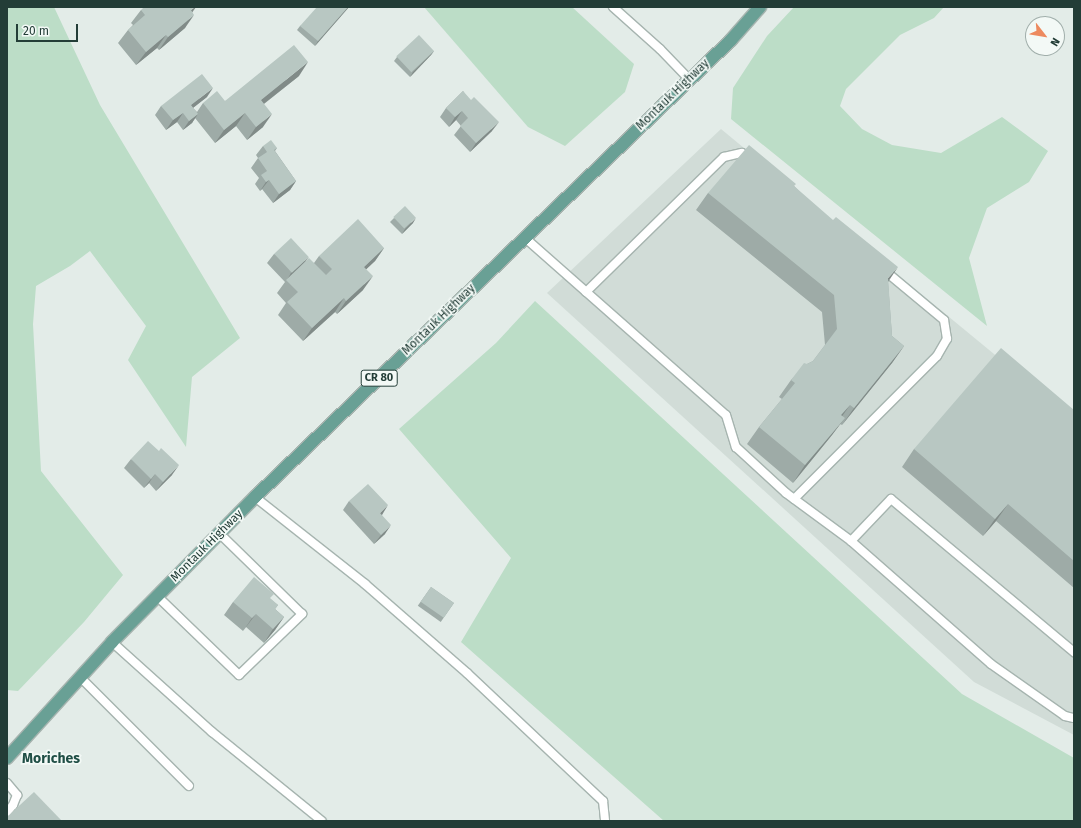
<!DOCTYPE html>
<style>
body{margin:0}
#map{position:relative;width:1081px;height:828px;overflow:hidden;background:#e3ece8;font-family:"Fira Sans",sans-serif}
div>[style]{position:absolute}
[style*='--x']{left:calc(var(--x)*1px);top:calc(var(--y)*1px);width:calc(var(--w)*1px);rotate:calc(var(--a)*1deg)}
.built>*{inset:0;background:#d1dcd7}
.green>*{inset:0;background:#bcddc7}
.roads{filter:drop-shadow(1px 0 #a6b4af) drop-shadow(-1px 0 #a6b4af) drop-shadow(0 1px #a6b4af) drop-shadow(0 -1px #a6b4af)}
.service>*{height:8px;margin:-4px;padding:0 4px;transform-origin:4px;border-radius:4px;background:#fff}
.primary>*{height:12px;margin:-6px;padding:0 6px;transform-origin:6px;border-radius:6px;background:#69a095}
.wall>*{inset:0;background:#9eaba7;transform-origin:0 0}
.shaded-wall>*{inset:0;background:#818b88}
.building>*{inset:0;background:#b8c7c2;transform-origin:0 0}
span{translate:-50% -50%;white-space:nowrap;text-align:center;line-height:1.15;-webkit-text-stroke:3.5px #f3f9f6;paint-order:stroke}
.shield-label span{padding:1px 3px;background:#f3f9f6;border:1px solid;border-radius:3px;-webkit-text-stroke-width:0}
.shield-label{font-size:11px;color:#233d37;font-weight:700}
.street-label{font-size:12px;color:#233d37}
.quarter-label{font-size:14px;color:#1f4e45;font-weight:700}
.frame{position:absolute;inset:0;border:8px solid #233d37;pointer-events:none}
.north{position:absolute;left:1025px;top:16px;width:40px;height:40px;box-sizing:border-box;background:#f3f9f6;border:1px solid #a0aeaa;border-radius:50%;rotate:121deg;font-size:11px;font-weight:700;line-height:16px;text-align:center;color:#233d37}
.north::after{content:'';display:block;margin:auto;width:14px;height:18px;background:#ed8a5f;clip-path:polygon(50% 0,100% 100%,50% 72%,0 100%)}
.scale{position:absolute;left:16px;top:24px;width:62px;height:18px;box-sizing:border-box;border:2px solid #233d37;border-top:0;padding-left:5px;font-size:12px;line-height:14px;white-space:nowrap;color:#233d37;-webkit-text-stroke:3px #f3f9f6;paint-order:stroke}
</style>
<div id="map">
<div class="built">
<div style="clip-path:polygon(721px 129px,1074px 420px,1074px 735px,974px 682px,547px 293px)"></div>
</div>
<div class="green">
<div style="clip-path:polygon(7px 7px,54px 7px,100px 105px,240px 338px,192px 377px,186px 447px,128px 360px,146px 326px,90px 251px,70px 266px,36px 286px,33px 324px,41px 471px,123px 575px,84px 622px,18px 691px,7px 690px)"></div>
<div style="clip-path:polygon(424px 7px,572px 7px,634px 64px,625px 92px,565px 146px,528px 127px)"></div>
<div style="clip-path:polygon(794px 7px,944px 7px,934px 18px,900px 35px,846px 89px,840px 106px,862px 129px,892px 145px,941px 153px,1002px 117px,1048px 151px,1029px 182px,987px 208px,969px 258px,987px 326px,731px 119px,733px 88px,767px 36px)"></div>
<div style="clip-path:polygon(535px 301px,962px 694px,1074px 758px,1074px 821px,664px 821px,461px 642px,511px 558px,399px 429px,496px 343px)"></div>
</div>
<div class="roads">
<div class="service">
<div style="--x:613;--y:7;--w:63;--a:41.8"></div>
<div style="--x:660;--y:49;--w:42;--a:46"></div>
<div style="--x:524;--y:237;--w:269;--a:41.4"></div>
<div style="--x:726;--y:415;--w:34;--a:73"></div>
<div style="--x:736;--y:447;--w:68;--a:42.6"></div>
<div style="--x:786;--y:493;--w:81;--a:36.4"></div>
<div style="--x:851;--y:541;--w:58;--a:-46.4"></div>
<div style="--x:891;--y:499;--w:239;--a:39.9"></div>
<div style="--x:586;--y:292;--w:193;--a:-44.4"></div>
<div style="--x:724;--y:157;--w:18;--a:-13"></div>
<div style="--x:742;--y:153;--w:11;--a:38"></div>
<div style="--x:255;--y:497;--w:140;--a:38.3"></div>
<div style="--x:365;--y:584;--w:135;--a:41.1"></div>
<div style="--x:467;--y:673;--w:187;--a:43.3"></div>
<div style="--x:603;--y:801;--w:20;--a:84"></div>
<div style="--x:794;--y:499;--w:202;--a:-45"></div>
<div style="--x:937;--y:356;--w:20;--a:-60"></div>
<div style="--x:947;--y:339;--w:19;--a:-99"></div>
<div style="--x:944;--y:320;--w:78;--a:-140.2"></div>
<div style="--x:851;--y:541;--w:186;--a:41.3"></div>
<div style="--x:991;--y:664;--w:90;--a:35.1"></div>
<div style="--x:1065;--y:716;--w:9;--a:13"></div>
<div style="--x:157;--y:596;--w:114;--a:43.9"></div>
<div style="--x:239;--y:675;--w:88;--a:-44.1"></div>
<div style="--x:302;--y:614;--w:115;--a:-135.7"></div>
<div style="--x:112;--y:642;--w:135;--a:42"></div>
<div style="--x:212;--y:732;--w:141;--a:39"></div>
<div style="--x:80;--y:677;--w:154;--a:45"></div>
<div style="--x:7;--y:783;--w:16;--a:50"></div>
<div style="--x:17;--y:795;--w:11;--a:112"></div>
<div style="--x:13;--y:805;--w:9;--a:131"></div>
</div>
<div class="primary">
<div style="--x:7;--y:758;--w:156;--a:-47.8"></div>
<div style="--x:112;--y:642;--w:204;--a:-45.4"></div>
<div style="--x:255;--y:497;--w:660;--a:-43.83"></div>
<div style="--x:731;--y:40;--w:44;--a:-48.7"></div>
</div>
</div>
<div class="wall">
<div style="clip-path:polygon(349px 7px,315px 46px,297px 30px,300px 26px)"></div>
<div style="clip-path:polygon(141px 10px,192px 12px,185px 28px,159px 50px,157px 48px,136px 65px,118px 43px,128px 30px,133px 25px,131px 23px)"></div>
<div style="clip-path:polygon(434px 51px,431px 55px,410px 77px,394px 61px,397px 57px)"></div>
<div style="clip-path:polygon(299px 76px,264px 104px,263px 127px,247px 140px,236px 126px,215px 143px,195px 118px,192px 123px,183px 130px,177px 122px,166px 130px,155px 115px,161px 106px,207px 97px,193px 108px,197px 112px,203px 103px,225px 101px)"></div>
<div style="clip-path:polygon(463px 91px,492px 131px,470px 152px,454px 135px,461px 126px,456px 120px,449px 127px,440px 117px,446px 108px)"></div>
<div style="clip-path:polygon(263px 146px,277px 148px,275px 151px,296px 181px,290px 190px,273px 203px,262px 189px,260px 191px,255px 184px,259px 178px,251px 168px,258px 158px,256px 155px)"></div>
<div style="clip-path:polygon(794px 186px,888px 282px,892px 336px,904px 346px,892px 363px,842px 425px,840px 424px,832px 435px,793px 483px,747px 444px,759px 427px,782px 399px,779px 397px,791px 380px,807px 364px,813px 361px,825px 345px,822px 312px,696px 210px,708px 193px)"></div>
<div style="clip-path:polygon(394px 218px,413px 223px,402px 234px,390px 222px)"></div>
<div style="clip-path:polygon(384px 248px,375px 261px,366px 269px,363px 290px,337px 314px,335px 312px,303px 341px,278px 315px,286px 303px,277px 293px,285px 282px,267px 263px,274px 254px,314px 263px,319px 256px)"></div>
<div style="clip-path:polygon(1074px 410px,1074px 588px,996px 521px,983px 536px,902px 467px,914px 449px)"></div>
<div style="clip-path:polygon(131px 459px,172px 475px,156px 491px,149px 483px,144px 488px,124px 468px)"></div>
<div style="clip-path:polygon(349px 501px,382px 515px,385px 534px,374px 544px,343px 510px)"></div>
<div style="left:431px;top:587px;width:28px;height:23px;rotate:35deg"></div>
<div style="clip-path:polygon(270px 599px,278px 605px,275px 609px,284px 617px,275px 630px,264px 643px,246px 627px,243px 631px,224px 615px,233px 602px)"></div>
</div>
<div class="shaded-wall">
<div style="clip-path:polygon(195px 7px,196px 7px,189px 17px,191px 10px)"></div>
<div style="clip-path:polygon(348px 7px,349px 7px,315px 46px,318px 41px)"></div>
<div style="clip-path:polygon(194px 15px,185px 28px,159px 50px,168px 37px)"></div>
<div style="clip-path:polygon(166px 35px,157px 48px,136px 65px,146px 52px)"></div>
<div style="clip-path:polygon(434px 51px,431px 55px,410px 77px,413px 72px)"></div>
<div style="clip-path:polygon(308px 62px,299px 76px,252px 113px,261px 100px)"></div>
<div style="clip-path:polygon(213px 88px,207px 97px,185px 114px,191px 105px)"></div>
<div style="clip-path:polygon(462px 111px,456px 120px,449px 127px,455px 117px)"></div>
<div style="clip-path:polygon(183px 113px,177px 122px,166px 130px,173px 120px)"></div>
<div style="clip-path:polygon(245px 113px,236px 126px,215px 143px,224px 130px)"></div>
<div style="clip-path:polygon(198px 114px,192px 123px,183px 130px,189px 121px)"></div>
<div style="clip-path:polygon(272px 114px,263px 127px,247px 140px,256px 127px)"></div>
<div style="clip-path:polygon(499px 122px,492px 131px,470px 152px,476px 143px)"></div>
<div style="clip-path:polygon(269px 180px,262px 189px,260px 191px,266px 182px)"></div>
<div style="clip-path:polygon(296px 181px,290px 190px,273px 203px,279px 194px)"></div>
<div style="clip-path:polygon(416px 218px,413px 223px,402px 234px,405px 229px)"></div>
<div style="clip-path:polygon(384px 248px,375px 261px,355px 280px,364px 267px)"></div>
<div style="clip-path:polygon(309px 257px,302px 266px,287px 280px,291px 273px)"></div>
<div style="clip-path:polygon(898px 267px,886px 285px,888px 278px)"></div>
<div style="clip-path:polygon(373px 276px,363px 290px,337px 314px,346px 301px)"></div>
<div style="clip-path:polygon(344px 298px,335px 312px,303px 341px,312px 328px)"></div>
<div style="clip-path:polygon(904px 346px,892px 363px,842px 425px,854px 408px)"></div>
<div style="clip-path:polygon(850px 405px,838px 422px,841px 415px)"></div>
<div style="clip-path:polygon(845px 418px,832px 435px,793px 483px,805px 465px)"></div>
<div style="clip-path:polygon(179px 465px,172px 475px,156px 491px,163px 482px)"></div>
<div style="clip-path:polygon(155px 474px,149px 483px,144px 488px,151px 479px)"></div>
<div style="clip-path:polygon(1008px 504px,996px 521px,983px 536px,995px 519px)"></div>
<div style="clip-path:polygon(388px 505px,382px 515px,374px 522px,380px 513px)"></div>
<div style="clip-path:polygon(391px 525px,385px 534px,374px 544px,381px 535px)"></div>
<div style="clip-path:polygon(256px 614px,246px 627px,243px 631px,252px 618px)"></div>
<div style="clip-path:polygon(284px 617px,275px 630px,264px 643px,273px 629px)"></div>
</div>
<div class="building">
<div style="clip-path:polygon(144px 7px,195px 7px,191px 10px,194px 15px,168px 37px,166px 35px,146px 52px,128px 30px,145px 15px,141px 10px)"></div>
<div style="clip-path:polygon(317px 7px,348px 7px,318px 41px,300px 26px)"></div>
<div style="left:419px;top:35px;width:22px;height:31px;rotate:47deg"></div>
<div style="clip-path:polygon(294px 45px,308px 62px,261px 100px,272px 114px,256px 127px,245px 113px,224px 130px,203px 103px,217px 91px,225px 101px)"></div>
<div style="clip-path:polygon(202px 74px,213px 88px,191px 105px,198px 114px,189px 121px,183px 113px,173px 120px,161px 106px)"></div>
<div style="clip-path:polygon(463px 91px,471px 100px,474px 97px,499px 122px,476px 143px,460px 126px,468px 118px,462px 111px,455px 117px,446px 108px)"></div>
<div style="clip-path:polygon(271px 140px,277px 148px,274px 150px,296px 181px,279px 194px,269px 180px,266px 182px,261px 175px,267px 171px,258px 158px,267px 152px,263px 146px)"></div>
<div style="clip-path:polygon(749px 145px,796px 184px,794px 186px,833px 220px,836px 217px,898px 267px,888px 278px,892px 336px,904px 346px,854px 408px,850px 405px,841px 415px,845px 418px,805px 465px,759px 427px,795px 383px,791px 380px,804px 363px,807px 364px,813px 361px,837px 329px,834px 295px,708px 193px)"></div>
<div style="left:405px;top:206px;width:16px;height:16px;rotate:47deg"></div>
<div style="clip-path:polygon(358px 219px,384px 248px,364px 267px,373px 276px,346px 301px,344px 298px,312px 328px,287px 302px,298px 292px,286px 280px,309px 258px,326px 275px,332px 269px,319px 256px)"></div>
<div style="left:291px;top:238px;width:26px;height:23px;rotate:47deg"></div>
<div style="clip-path:polygon(1001px 348px,1074px 410px,1074px 561px,1008px 504px,995px 519px,914px 449px)"></div>
<div style="clip-path:polygon(148px 441px,159px 451px,161px 448px,179px 465px,163px 482px,155px 474px,151px 479px,131px 459px)"></div>
<div style="clip-path:polygon(368px 484px,388px 505px,380px 513px,391px 525px,381px 535px,349px 501px)"></div>
<div style="clip-path:polygon(254px 577px,274px 594px,270px 598px,278px 605px,275px 609px,284px 617px,273px 629px,256px 614px,252px 618px,233px 602px)"></div>
<div style="left:431px;top:587px;width:28px;height:18px;rotate:35deg"></div>
<div style="clip-path:polygon(34px 792px,62px 821px,7px 821px,7px 817px)"></div>
</div>
<div class="shield-label">
<span style="left:379px;top:378px">CR 80</span>
</div>
<div class="street-label">
<span style="left:673px;top:95px;rotate:-44deg">Montauk Highway</span>
<span style="left:439px;top:320px;rotate:-44deg">Montauk Highway</span>
<span style="left:207px;top:546px;rotate:-45deg">Montauk Highway</span>
</div>
<div class="quarter-label">
<span style="left:51px;top:759px">Moriches</span>
</div>
<div class="frame"></div>
<div class="north">N</div>
<div class="scale">20 m</div>
</div>
